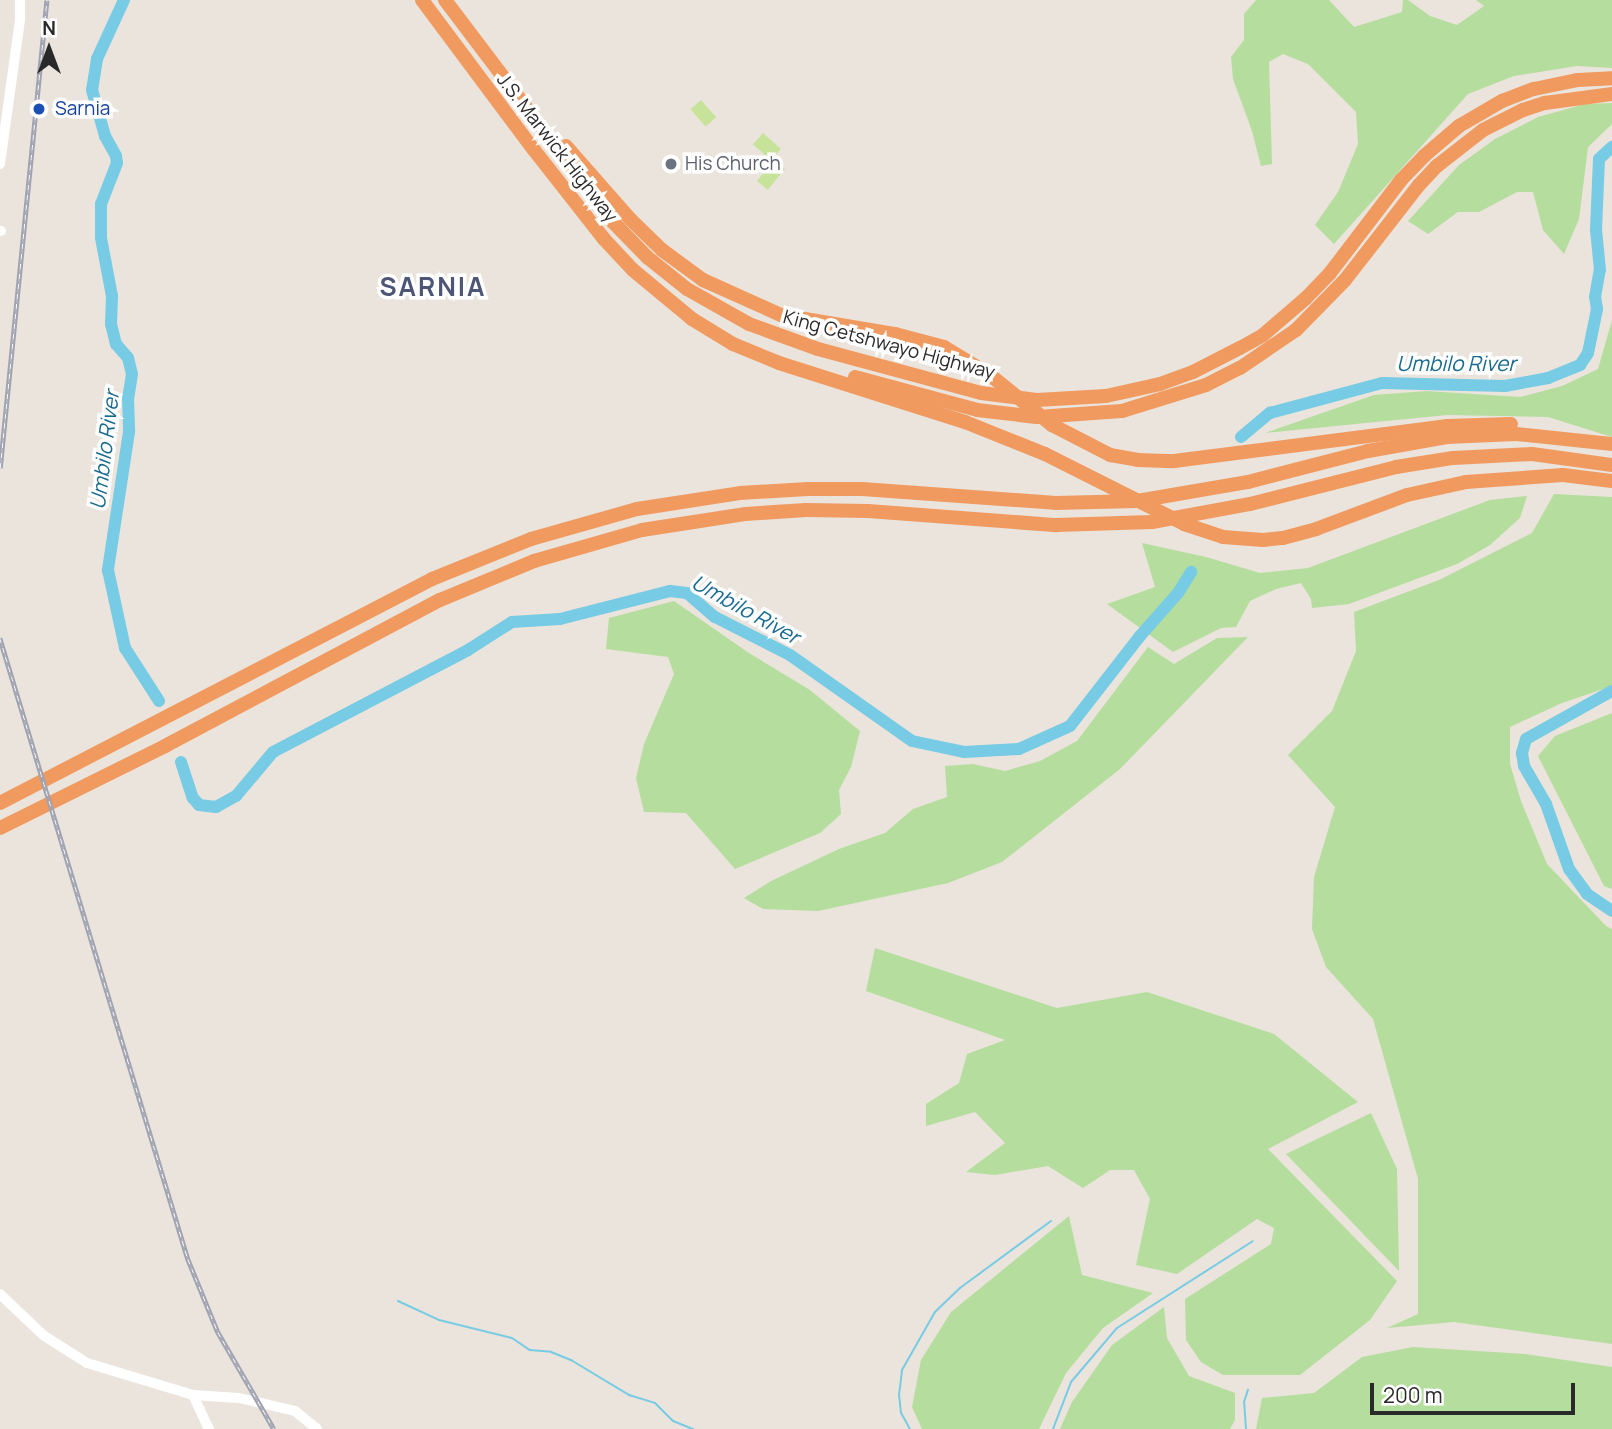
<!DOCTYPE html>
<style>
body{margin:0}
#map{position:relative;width:1612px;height:1429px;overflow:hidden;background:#eae4dc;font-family:Manrope,sans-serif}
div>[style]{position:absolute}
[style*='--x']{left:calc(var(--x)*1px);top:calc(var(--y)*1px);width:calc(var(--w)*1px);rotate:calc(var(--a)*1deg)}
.green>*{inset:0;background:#b5dd9d}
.pitch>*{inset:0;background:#c6e399;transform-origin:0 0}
.stream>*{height:2px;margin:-1px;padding:0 1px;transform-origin:1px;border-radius:1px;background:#77cbe4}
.river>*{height:12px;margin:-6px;padding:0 6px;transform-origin:6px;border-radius:6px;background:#77cbe4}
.secondary>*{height:10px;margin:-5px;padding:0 5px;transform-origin:5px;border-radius:5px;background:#fff}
.highway>*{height:14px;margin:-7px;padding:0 7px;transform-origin:7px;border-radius:7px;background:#f19a60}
.rail>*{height:4.5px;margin-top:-2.25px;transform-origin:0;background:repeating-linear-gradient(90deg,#fff 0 5px,#9fa3b2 0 10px);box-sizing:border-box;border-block:2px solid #9fa3b2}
.dots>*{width:19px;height:19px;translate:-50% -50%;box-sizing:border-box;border:4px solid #fff;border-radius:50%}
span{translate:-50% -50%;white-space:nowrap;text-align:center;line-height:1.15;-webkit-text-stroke:7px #fff;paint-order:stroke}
.transit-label{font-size:19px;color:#164399}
.left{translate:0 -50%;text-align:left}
.street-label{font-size:19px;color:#292929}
.worship-label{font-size:19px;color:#5b616d}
.water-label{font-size:21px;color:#186a8e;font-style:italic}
.district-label{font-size:26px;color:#4d5676;font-weight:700;letter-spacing:2px}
.north{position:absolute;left:14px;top:14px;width:70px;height:70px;-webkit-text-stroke:5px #fff;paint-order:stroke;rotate:0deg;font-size:19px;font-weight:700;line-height:28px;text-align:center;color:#292929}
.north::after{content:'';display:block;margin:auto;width:24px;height:32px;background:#292929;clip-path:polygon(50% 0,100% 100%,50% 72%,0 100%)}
.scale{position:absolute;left:1370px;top:1383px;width:205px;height:32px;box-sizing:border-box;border:4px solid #292929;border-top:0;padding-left:9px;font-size:21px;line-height:24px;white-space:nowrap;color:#292929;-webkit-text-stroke:5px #fff;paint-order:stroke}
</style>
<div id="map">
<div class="green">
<div style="clip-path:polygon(1256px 0,1329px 0,1354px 27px,1402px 12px,1403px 0,1408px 0,1430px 16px,1457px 25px,1484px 6px,1476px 0,1612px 0,1612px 68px,1577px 66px,1514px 76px,1468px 94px,1334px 244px,1315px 225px,1338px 192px,1358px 144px,1356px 112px,1308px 64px,1283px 54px,1269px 62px,1272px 164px,1261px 166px,1252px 131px,1233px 79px,1231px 57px,1244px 40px,1244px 14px)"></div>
<div style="clip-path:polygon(1612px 103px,1612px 124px,1588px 147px,1579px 219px,1564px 254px,1543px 230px,1533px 192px,1517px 192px,1479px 212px,1458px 212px,1428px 234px,1408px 221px,1459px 165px,1495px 139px,1538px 117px,1585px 104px)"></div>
<div style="clip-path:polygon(1612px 320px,1612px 437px,1548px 417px,1447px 415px,1265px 433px,1374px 395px,1427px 391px,1520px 397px,1562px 386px,1598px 369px)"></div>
<div style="clip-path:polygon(1554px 494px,1612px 497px,1612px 686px,1562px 703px,1510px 727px,1510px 764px,1521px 801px,1547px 864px,1606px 926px,1612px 929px,1612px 1344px,1454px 1322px,1387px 1328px,1418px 1314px,1418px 1179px,1373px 1019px,1326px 967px,1312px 929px,1314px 877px,1335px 807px,1288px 755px,1332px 711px,1356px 651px,1354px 612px,1439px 580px,1532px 533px)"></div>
<div style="clip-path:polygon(1527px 496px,1520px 518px,1490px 545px,1457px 564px,1349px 604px,1312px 608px,1311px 599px,1301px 583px,1276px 589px,1250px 601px,1236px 627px,1221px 628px,1173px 652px,1107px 604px,1155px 587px,1142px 543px,1206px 557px,1260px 573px,1308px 568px,1490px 500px)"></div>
<div style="clip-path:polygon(674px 601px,749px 653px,810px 690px,860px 731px,851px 767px,839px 790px,841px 814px,820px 833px,735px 869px,686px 813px,644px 812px,636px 778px,644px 744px,674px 674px,668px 657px,606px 649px,609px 618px)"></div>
<div style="clip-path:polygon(1248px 637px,1120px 769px,1002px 862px,948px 883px,818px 911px,763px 909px,744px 898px,771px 881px,839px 849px,885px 833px,913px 809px,947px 797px,945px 766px,973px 764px,1005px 771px,1040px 761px,1077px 741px,1148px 647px,1174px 664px,1217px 638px)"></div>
<div style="clip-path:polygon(1612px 713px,1612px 889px,1604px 886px,1538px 756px,1555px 736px)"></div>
<div style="clip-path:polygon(875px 948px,1057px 1008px,1147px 992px,1274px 1034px,1358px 1102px,1268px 1149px,1397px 1281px,1370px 1320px,1300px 1375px,1223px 1375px,1201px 1362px,1186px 1340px,1185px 1299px,1271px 1244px,1274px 1228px,1257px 1219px,1177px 1274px,1136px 1265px,1150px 1199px,1134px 1170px,1110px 1170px,1083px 1188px,1048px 1166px,995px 1175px,966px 1172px,1005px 1143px,975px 1112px,926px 1126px,926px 1104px,959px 1083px,967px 1054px,1005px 1040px,866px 991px)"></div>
<div style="clip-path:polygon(1371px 1113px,1397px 1169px,1399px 1271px,1286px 1154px)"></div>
<div style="clip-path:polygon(1069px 1216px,1082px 1275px,1153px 1293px,1103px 1328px,1066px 1373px,1039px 1429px,922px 1429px,912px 1407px,921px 1360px,951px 1312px)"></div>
<div style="clip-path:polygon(1164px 1307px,1167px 1338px,1189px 1376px,1235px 1393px,1235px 1420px,1230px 1429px,1060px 1429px,1072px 1402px,1112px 1345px)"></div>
<div style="clip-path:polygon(1413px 1347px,1525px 1354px,1612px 1367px,1612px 1429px,1256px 1429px,1262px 1398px,1314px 1393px,1362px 1357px)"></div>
</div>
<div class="pitch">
<div style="left:701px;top:100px;width:23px;height:14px;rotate:49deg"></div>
<div style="left:763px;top:133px;width:24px;height:15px;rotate:42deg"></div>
<div style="left:774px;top:160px;width:14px;height:27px;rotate:39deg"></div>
</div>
<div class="stream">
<div style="--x:398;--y:1301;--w:45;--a:24.9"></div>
<div style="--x:439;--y:1320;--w:75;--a:13.9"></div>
<div style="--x:512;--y:1338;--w:22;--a:34"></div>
<div style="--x:530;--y:1350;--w:21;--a:5"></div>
<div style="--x:551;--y:1352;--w:22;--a:22"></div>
<div style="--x:571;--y:1360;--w:68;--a:31.1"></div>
<div style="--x:629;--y:1395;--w:27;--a:17"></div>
<div style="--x:655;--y:1403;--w:25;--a:45"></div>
<div style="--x:673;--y:1421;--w:22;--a:22"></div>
<div style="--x:910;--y:1429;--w:18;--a:-119"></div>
<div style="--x:901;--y:1413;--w:18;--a:-96"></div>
<div style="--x:899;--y:1395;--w:25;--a:-83"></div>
<div style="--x:902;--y:1370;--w:67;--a:-60.4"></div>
<div style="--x:935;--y:1312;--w:35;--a:-44"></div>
<div style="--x:960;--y:1288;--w:113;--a:-36.4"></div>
<div style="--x:1053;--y:1429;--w:50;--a:-69"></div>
<div style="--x:1071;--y:1382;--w:71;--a:-49.6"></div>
<div style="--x:1117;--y:1328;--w:161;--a:-32.6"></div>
<div style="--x:1246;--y:1429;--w:27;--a:-94"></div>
<div style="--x:1244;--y:1402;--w:13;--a:-72"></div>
</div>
<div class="river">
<div style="--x:124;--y:0;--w:65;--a:114.6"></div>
<div style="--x:97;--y:59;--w:31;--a:99"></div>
<div style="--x:92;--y:90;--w:48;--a:74.2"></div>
<div style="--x:105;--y:136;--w:23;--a:61"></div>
<div style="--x:116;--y:156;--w:7;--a:82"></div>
<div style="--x:117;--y:163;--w:44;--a:111.3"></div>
<div style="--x:101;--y:204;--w:34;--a:90"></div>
<div style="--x:101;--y:238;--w:59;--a:79.3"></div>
<div style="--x:112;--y:296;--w:28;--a:92"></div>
<div style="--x:111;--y:324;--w:21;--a:76"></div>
<div style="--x:116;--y:344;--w:18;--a:49"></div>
<div style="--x:128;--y:358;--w:16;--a:76"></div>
<div style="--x:132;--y:374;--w:24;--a:99"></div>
<div style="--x:128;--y:398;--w:34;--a:88"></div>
<div style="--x:129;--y:432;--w:140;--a:98.7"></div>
<div style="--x:108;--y:570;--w:80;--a:77.7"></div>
<div style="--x:125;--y:648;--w:63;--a:57.3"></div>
<div style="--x:1241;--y:437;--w:38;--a:-40"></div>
<div style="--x:1270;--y:413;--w:116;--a:-15"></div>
<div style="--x:1382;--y:383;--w:123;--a:1.4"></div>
<div style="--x:1505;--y:386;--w:44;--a:-10.5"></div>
<div style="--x:1548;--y:378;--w:35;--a:-22"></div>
<div style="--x:1580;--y:365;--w:14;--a:-56"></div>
<div style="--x:1588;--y:353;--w:45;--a:-78.4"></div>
<div style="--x:1597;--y:309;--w:12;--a:-99"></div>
<div style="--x:1595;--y:297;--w:27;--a:-80"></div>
<div style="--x:1600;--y:270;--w:40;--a:-95.7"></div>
<div style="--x:1596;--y:230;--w:71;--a:-87.6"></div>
<div style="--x:1599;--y:159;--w:18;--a:-43"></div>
<div style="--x:1612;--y:691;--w:98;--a:150.8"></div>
<div style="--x:1526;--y:739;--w:15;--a:106"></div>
<div style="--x:1522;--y:753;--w:13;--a:81"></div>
<div style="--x:1524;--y:766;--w:44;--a:59.9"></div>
<div style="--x:1546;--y:804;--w:69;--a:70.5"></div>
<div style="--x:1569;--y:869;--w:31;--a:54"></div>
<div style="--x:1587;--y:894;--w:30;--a:34"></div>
<div style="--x:181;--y:762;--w:38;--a:72"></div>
<div style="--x:193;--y:798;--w:9;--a:49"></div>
<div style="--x:199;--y:805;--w:17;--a:7"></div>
<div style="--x:216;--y:807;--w:23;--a:-29"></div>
<div style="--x:236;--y:796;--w:57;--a:-49.9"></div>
<div style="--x:273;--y:752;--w:220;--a:-27.6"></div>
<div style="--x:468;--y:650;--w:52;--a:-32.5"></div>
<div style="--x:512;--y:622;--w:48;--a:-3.6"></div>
<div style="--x:560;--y:619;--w:114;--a:-14.3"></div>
<div style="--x:670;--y:591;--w:17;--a:7"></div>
<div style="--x:687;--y:593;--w:37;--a:41"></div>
<div style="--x:715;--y:617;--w:84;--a:26.9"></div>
<div style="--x:790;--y:655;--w:149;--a:35.2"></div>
<div style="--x:912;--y:741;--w:53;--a:11.9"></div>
<div style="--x:964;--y:752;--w:55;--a:-3.1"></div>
<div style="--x:1019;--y:749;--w:56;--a:-24.3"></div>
<div style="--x:1070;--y:726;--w:114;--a:-52.1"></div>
<div style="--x:1140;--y:636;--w:57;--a:-48.5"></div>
<div style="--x:1178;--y:593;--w:25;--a:-58"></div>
</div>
<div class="secondary">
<div style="--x:0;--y:164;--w:145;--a:-82.1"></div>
<div style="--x:20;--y:20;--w:20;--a:-90"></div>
<div style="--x:0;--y:231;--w:1;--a:0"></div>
<div style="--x:0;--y:1294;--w:59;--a:43.6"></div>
<div style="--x:43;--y:1335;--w:52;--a:32.5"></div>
<div style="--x:87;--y:1363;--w:111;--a:16.8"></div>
<div style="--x:193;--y:1395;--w:46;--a:3.7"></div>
<div style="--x:239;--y:1398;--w:57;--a:13.1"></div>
<div style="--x:295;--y:1411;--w:28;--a:39"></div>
<div style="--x:193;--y:1395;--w:38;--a:65"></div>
</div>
<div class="highway">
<div style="--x:422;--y:0;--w:187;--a:53.3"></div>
<div style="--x:534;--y:150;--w:113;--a:51.8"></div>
<div style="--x:604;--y:239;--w:42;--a:46.9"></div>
<div style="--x:633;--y:270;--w:77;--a:39.7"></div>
<div style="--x:692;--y:319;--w:48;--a:31.4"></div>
<div style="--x:733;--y:344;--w:50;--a:22.4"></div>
<div style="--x:779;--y:363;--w:195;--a:17.6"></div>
<div style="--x:965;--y:422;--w:86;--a:21.8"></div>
<div style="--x:1045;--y:454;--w:156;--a:26.7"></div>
<div style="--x:1184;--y:524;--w:41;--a:18.4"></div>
<div style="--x:1223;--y:537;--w:40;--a:4.3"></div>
<div style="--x:1263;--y:540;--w:20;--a:-6"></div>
<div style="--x:1283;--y:538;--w:34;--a:-15"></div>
<div style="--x:1316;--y:529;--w:97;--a:-20.5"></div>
<div style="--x:1407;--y:495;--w:60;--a:-12.4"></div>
<div style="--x:1466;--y:482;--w:97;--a:-4.1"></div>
<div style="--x:1563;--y:475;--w:49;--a:7"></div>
<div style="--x:445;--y:0;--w:278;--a:52.9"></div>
<div style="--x:613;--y:222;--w:49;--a:45.8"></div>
<div style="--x:647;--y:257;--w:51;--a:38.7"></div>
<div style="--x:687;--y:289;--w:71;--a:29.4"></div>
<div style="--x:749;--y:324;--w:73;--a:19.9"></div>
<div style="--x:818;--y:349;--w:169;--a:15.1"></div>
<div style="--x:981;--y:393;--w:56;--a:7.1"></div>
<div style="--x:1037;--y:400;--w:69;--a:-3.3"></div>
<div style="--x:1106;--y:396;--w:55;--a:-12.5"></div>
<div style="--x:1160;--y:384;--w:35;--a:-20"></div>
<div style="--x:1193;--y:372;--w:53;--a:-27.1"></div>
<div style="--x:1240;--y:348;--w:26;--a:-29"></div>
<div style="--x:1263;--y:335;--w:57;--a:-40.7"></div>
<div style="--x:1306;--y:298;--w:35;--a:-46"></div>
<div style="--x:1330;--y:273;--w:117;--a:-52.6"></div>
<div style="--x:1401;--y:180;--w:33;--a:-46"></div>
<div style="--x:1424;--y:156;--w:46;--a:-40.6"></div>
<div style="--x:1459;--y:126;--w:50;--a:-30.2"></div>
<div style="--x:1502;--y:101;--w:34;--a:-21"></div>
<div style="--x:1534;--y:89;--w:45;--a:-11.6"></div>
<div style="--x:1578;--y:80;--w:34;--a:-3"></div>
<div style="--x:566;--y:146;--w:97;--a:48.8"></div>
<div style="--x:630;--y:219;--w:45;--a:44.1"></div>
<div style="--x:662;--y:250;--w:51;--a:36.2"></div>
<div style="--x:703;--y:280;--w:85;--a:24.2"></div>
<div style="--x:781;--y:315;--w:116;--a:9.5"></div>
<div style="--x:895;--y:334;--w:51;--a:14.9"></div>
<div style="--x:944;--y:347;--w:54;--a:31.3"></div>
<div style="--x:990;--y:375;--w:80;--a:38.9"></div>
<div style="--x:1052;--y:425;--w:65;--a:27.3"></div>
<div style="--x:1110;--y:455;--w:27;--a:10"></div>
<div style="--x:1137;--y:460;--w:37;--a:2"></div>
<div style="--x:1174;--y:461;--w:276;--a:-7.3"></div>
<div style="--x:1448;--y:426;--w:63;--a:-1.8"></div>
<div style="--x:855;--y:377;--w:126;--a:15.1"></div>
<div style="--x:977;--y:410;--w:60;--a:6.7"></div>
<div style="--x:1037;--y:417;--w:85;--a:-4"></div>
<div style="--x:1122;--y:411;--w:88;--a:-17.2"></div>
<div style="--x:1206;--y:385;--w:38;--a:-27"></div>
<div style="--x:1240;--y:368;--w:68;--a:-34.2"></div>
<div style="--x:1296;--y:330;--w:70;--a:-45.6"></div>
<div style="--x:1345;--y:280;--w:120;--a:-52.1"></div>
<div style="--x:1419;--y:185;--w:26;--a:-47"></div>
<div style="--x:1437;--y:166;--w:58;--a:-38"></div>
<div style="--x:1483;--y:130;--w:45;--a:-26.6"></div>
<div style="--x:1523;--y:110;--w:23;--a:-18"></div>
<div style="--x:1545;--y:103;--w:68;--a:-7.7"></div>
<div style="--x:0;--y:803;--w:487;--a:-27.4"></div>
<div style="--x:432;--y:579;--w:107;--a:-22"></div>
<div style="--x:531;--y:539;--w:110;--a:-15.8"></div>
<div style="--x:637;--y:509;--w:104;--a:-8.8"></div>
<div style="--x:740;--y:493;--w:68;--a:-3.4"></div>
<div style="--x:808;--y:489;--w:54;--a:0"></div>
<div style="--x:862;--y:489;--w:194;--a:4.1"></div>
<div style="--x:1055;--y:503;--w:82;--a:-1.4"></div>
<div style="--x:1137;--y:501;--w:113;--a:-9.7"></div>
<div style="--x:1248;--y:482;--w:124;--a:-14.5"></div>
<div style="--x:1368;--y:451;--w:80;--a:-10"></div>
<div style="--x:1447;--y:437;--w:69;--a:-2.5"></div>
<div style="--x:1516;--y:434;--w:97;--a:5.9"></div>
<div style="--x:0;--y:828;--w:184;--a:-26.4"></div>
<div style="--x:165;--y:746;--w:311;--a:-28"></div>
<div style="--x:440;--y:600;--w:102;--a:-22.5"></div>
<div style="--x:534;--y:561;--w:112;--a:-16"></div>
<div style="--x:642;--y:530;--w:104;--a:-8.8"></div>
<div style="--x:745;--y:514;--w:61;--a:-3.8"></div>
<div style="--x:806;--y:510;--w:62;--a:0.9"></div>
<div style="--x:868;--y:511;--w:189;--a:4.3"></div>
<div style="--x:1056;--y:525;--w:96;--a:-1.8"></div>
<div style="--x:1152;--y:522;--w:100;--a:-10.4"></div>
<div style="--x:1250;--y:504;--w:151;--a:-14.2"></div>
<div style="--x:1396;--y:467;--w:58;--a:-9"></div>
<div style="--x:1453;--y:458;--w:79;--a:-2.9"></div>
<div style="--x:1532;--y:454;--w:81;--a:7.8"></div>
</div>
<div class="rail">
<div style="--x:0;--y:468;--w:470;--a:-84.3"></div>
<div style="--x:0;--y:638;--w:649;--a:73.16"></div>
<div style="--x:188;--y:1259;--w:79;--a:67.7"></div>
<div style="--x:218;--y:1332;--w:112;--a:60"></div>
</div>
<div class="dots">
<div style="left:39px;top:109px;background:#1a4fb4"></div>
<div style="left:671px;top:164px;background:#6b7280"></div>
</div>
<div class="transit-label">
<span class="left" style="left:55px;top:109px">Sarnia</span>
</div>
<div class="street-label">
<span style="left:557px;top:148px;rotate:52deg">J.S. Marwick Highway</span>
<span style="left:889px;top:345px;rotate:15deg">King Cetshwayo Highway</span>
</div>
<div class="worship-label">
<span class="left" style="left:685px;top:164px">His Church</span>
</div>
<div class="water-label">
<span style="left:1456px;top:363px">Umbilo River</span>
<span style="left:104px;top:450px;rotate:-83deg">Umbilo River</span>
<span style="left:746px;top:609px;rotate:29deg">Umbilo River</span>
</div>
<div class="district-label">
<span style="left:433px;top:287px">SARNIA</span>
</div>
<div class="north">N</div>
<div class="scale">200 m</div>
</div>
